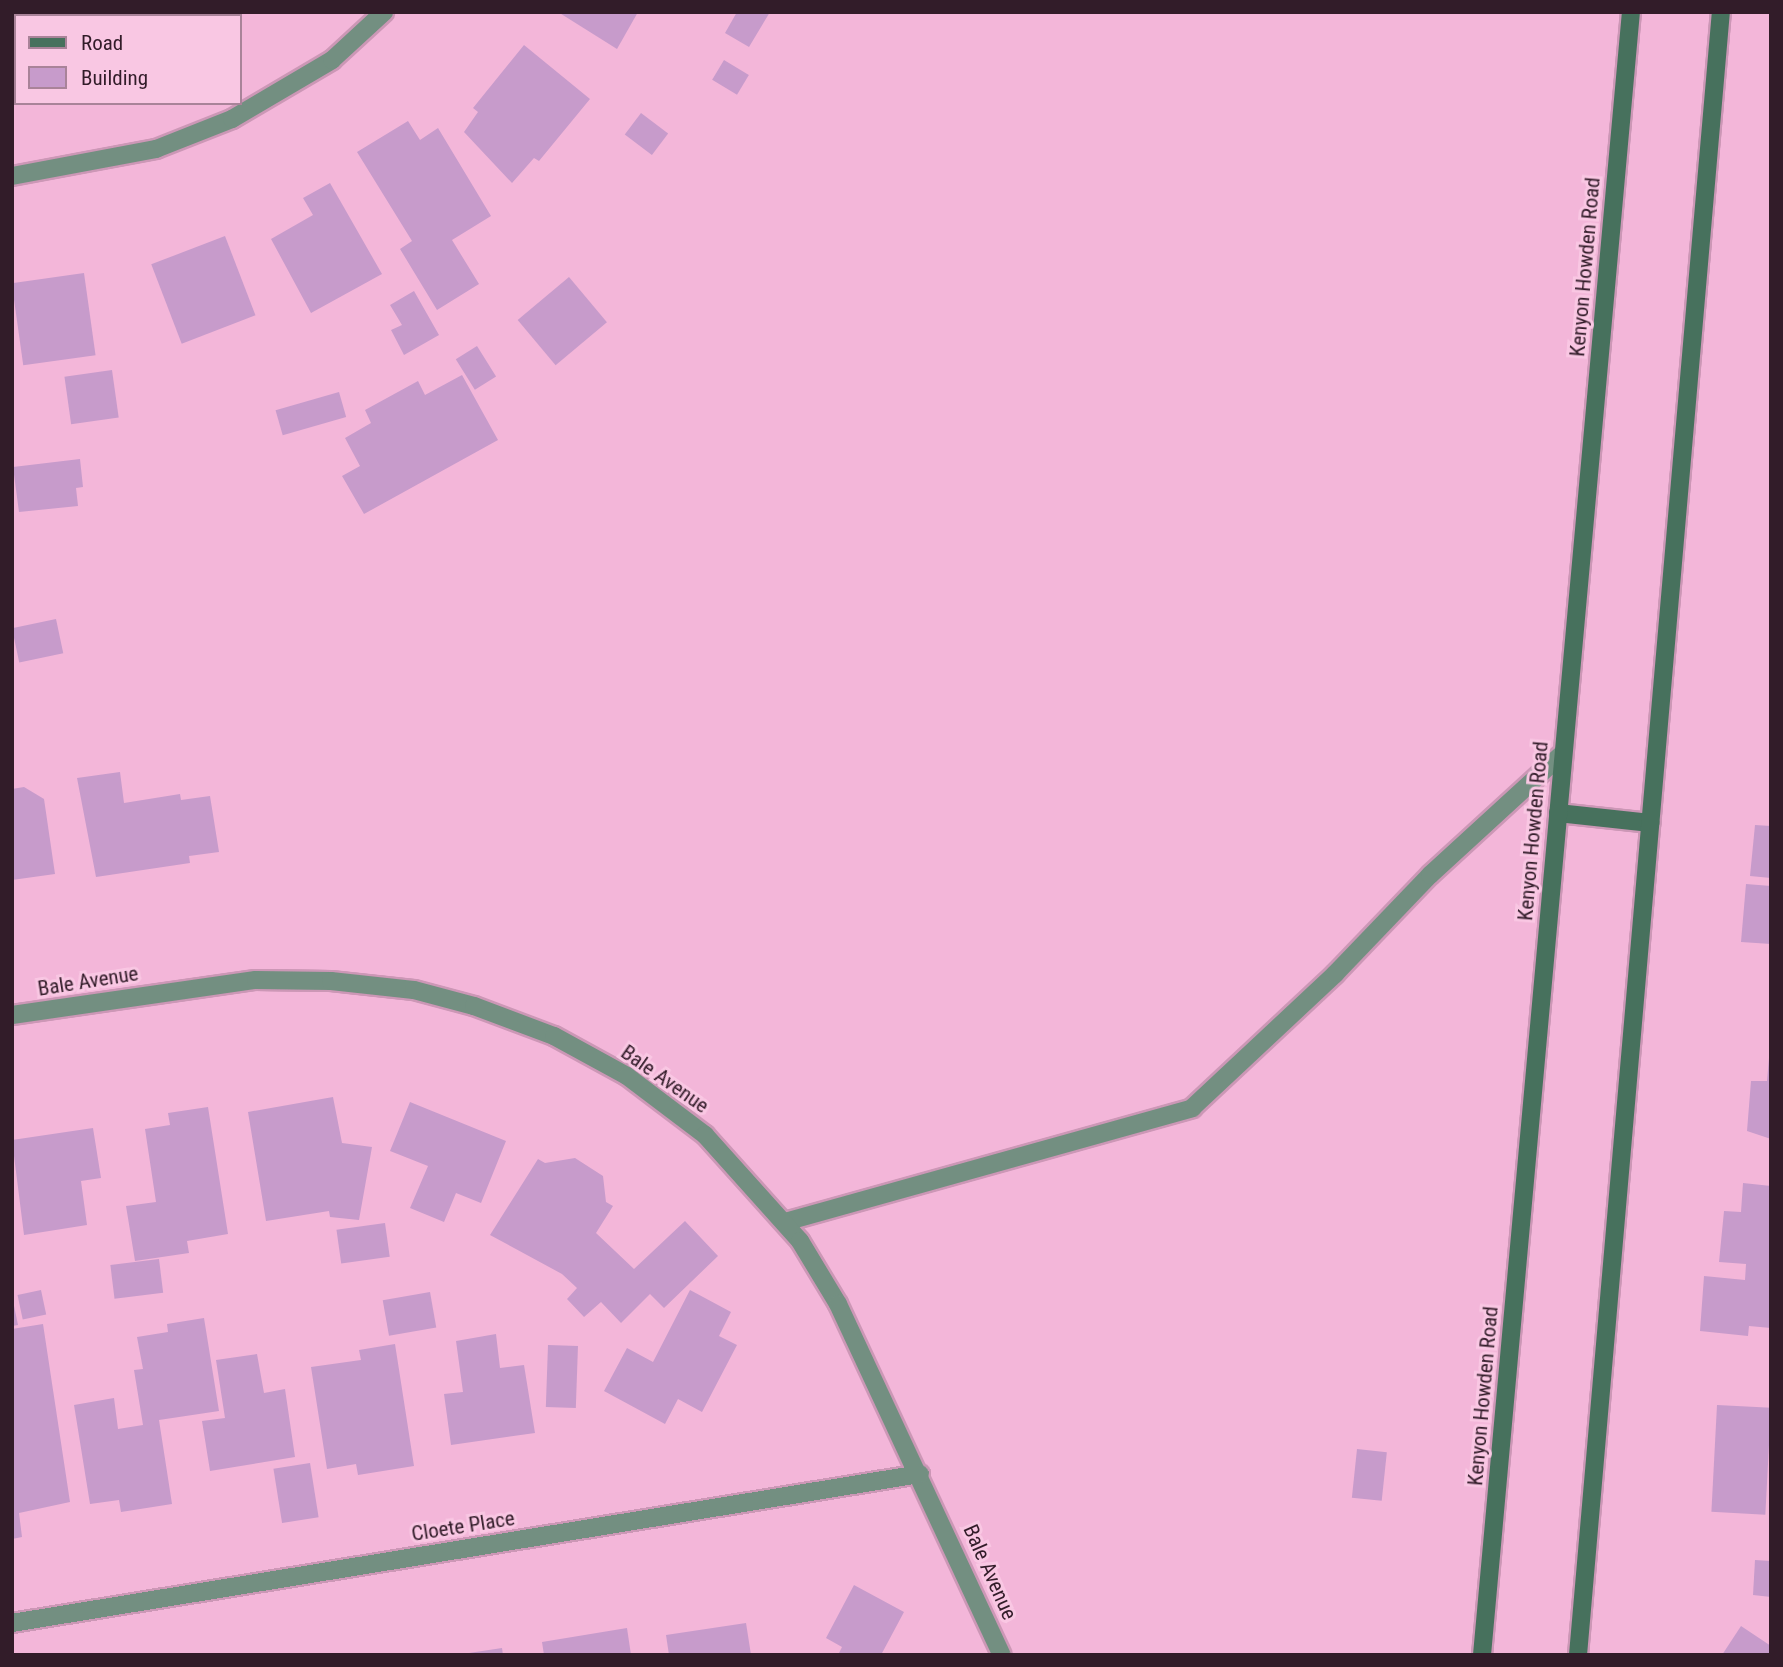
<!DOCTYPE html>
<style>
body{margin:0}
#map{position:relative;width:1783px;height:1667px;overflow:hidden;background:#f3b6d9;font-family:"Roboto Condensed",sans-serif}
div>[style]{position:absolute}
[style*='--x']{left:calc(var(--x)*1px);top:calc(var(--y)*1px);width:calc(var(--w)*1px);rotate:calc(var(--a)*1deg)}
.building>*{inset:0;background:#c79bcb;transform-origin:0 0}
.roads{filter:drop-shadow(2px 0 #cc97b6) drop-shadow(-2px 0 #cc97b6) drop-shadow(0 2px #cc97b6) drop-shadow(0 -2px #cc97b6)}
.lane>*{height:18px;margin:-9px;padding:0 9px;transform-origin:9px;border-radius:9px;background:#738f81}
.street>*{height:18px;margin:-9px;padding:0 9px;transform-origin:9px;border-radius:9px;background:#738f81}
.secondary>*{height:18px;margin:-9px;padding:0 9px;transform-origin:9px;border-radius:9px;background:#47715d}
span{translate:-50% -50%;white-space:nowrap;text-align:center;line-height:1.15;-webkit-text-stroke:6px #f9c7e3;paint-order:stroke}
.street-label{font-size:21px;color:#321c29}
.frame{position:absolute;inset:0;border:14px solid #321c29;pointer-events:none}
.legend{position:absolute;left:14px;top:14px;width:228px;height:91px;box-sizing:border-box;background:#f9c7e3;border:2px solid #a98399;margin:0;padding:9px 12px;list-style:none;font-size:21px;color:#321c29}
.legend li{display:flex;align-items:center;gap:14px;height:35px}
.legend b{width:35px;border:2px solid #a98399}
</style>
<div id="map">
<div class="building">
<div style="clip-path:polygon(12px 12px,84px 12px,85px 16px,16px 16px,15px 56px)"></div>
<div style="left:127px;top:12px;width:73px;height:4px"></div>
<div style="clip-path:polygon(558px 12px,638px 12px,617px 49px)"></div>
<div style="clip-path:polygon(737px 12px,770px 12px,749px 47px,725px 33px)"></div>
<div style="clip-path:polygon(524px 45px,590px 99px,539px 161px,534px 158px,512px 183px,464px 132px,478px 112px,473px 108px)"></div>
<div style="left:724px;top:60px;width:29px;height:23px;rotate:31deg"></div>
<div style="left:641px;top:113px;width:34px;height:27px;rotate:37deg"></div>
<div style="clip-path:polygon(408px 121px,420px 140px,438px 128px,491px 216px,452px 240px,479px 284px,437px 310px,400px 249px,412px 241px,357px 152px)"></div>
<div style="clip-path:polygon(330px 183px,382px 274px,311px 313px,271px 239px,313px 215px,303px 198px)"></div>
<div style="left:225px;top:236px;width:85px;height:79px;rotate:69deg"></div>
<div style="left:84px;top:273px;width:83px;height:73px;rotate:82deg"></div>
<div style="left:569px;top:277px;width:59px;height:67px;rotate:50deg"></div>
<div style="clip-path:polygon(414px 291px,439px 335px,404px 355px,391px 330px,402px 325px,390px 305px)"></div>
<div style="left:477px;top:346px;width:36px;height:25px;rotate:58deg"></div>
<div style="left:112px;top:370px;width:48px;height:48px;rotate:82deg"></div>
<div style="clip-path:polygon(462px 375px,498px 440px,364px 514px,342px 476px,360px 466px,345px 438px,371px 423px,365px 410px,418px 381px,425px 395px)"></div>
<div style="left:339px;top:392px;width:26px;height:66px;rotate:74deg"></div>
<div style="clip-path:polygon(80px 459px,83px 487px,76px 488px,78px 506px,19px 512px,13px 467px)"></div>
<div style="left:56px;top:619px;width:35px;height:45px;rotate:78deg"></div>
<div style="clip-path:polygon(120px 772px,124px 803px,180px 794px,181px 800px,210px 796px,219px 852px,189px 856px,190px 863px,96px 877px,77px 778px)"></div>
<div style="clip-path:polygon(24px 787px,44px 799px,55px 874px,12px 880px,12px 789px)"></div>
<div style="clip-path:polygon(1755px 825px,1771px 826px,1771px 878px,1750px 876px)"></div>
<div style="clip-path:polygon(1746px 884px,1771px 886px,1771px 944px,1741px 942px)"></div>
<div style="clip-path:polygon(1769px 1058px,1771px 1058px,1771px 1139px,1747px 1131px,1751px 1081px,1767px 1081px)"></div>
<div style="clip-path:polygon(333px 1097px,342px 1143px,372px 1147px,359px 1220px,330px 1217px,329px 1211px,266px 1221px,248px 1112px)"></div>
<div style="clip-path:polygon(410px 1102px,506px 1141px,481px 1203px,456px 1193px,444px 1222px,410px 1208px,428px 1166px,390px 1151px)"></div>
<div style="clip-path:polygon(208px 1107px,228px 1234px,187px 1241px,189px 1253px,135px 1261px,126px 1206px,156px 1202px,145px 1129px,170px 1125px,168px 1113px)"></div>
<div style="clip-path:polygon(93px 1128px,101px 1178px,81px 1181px,87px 1225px,24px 1235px,12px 1140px)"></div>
<div style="clip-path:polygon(575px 1158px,603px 1176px,606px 1202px,613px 1206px,596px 1233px,634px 1269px,685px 1221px,718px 1256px,664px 1308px,650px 1294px,621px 1323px,601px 1302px,584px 1317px,567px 1299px,577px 1288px,562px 1274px,490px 1235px,538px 1159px,545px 1163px)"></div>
<div style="clip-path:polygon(1743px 1183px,1771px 1186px,1771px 1328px,1749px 1326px,1748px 1336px,1700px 1331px,1704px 1276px,1745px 1280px,1746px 1264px,1719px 1262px,1724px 1211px,1741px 1212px)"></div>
<div style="left:385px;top:1223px;width:34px;height:49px;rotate:82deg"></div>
<div style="left:159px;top:1259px;width:34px;height:49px;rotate:83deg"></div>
<div style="left:41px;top:1290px;width:25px;height:24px;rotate:78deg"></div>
<div style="clip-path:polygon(690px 1290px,731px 1312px,719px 1336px,737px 1345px,702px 1412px,678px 1399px,665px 1424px,604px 1391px,627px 1348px,653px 1362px)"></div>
<div style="left:430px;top:1292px;width:36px;height:48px;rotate:80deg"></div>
<div style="clip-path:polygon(12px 1296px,18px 1325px,12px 1326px)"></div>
<div style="clip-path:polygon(204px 1318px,219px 1411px,159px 1420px,172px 1504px,121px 1512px,119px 1500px,90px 1504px,74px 1405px,114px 1398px,118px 1429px,143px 1425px,134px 1370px,143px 1369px,137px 1337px,168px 1332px,167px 1324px)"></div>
<div style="clip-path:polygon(43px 1324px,70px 1502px,19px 1513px,22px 1537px,12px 1539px,12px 1329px)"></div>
<div style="clip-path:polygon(496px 1334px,500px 1368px,524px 1365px,535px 1433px,451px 1445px,444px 1394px,463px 1392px,456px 1341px)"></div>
<div style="clip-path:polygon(395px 1344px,414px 1466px,358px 1475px,356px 1464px,327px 1469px,311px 1367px,361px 1360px,359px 1350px)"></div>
<div style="left:548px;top:1345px;width:30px;height:62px;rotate:2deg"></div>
<div style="clip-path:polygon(257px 1354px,264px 1393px,285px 1389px,295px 1457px,210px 1471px,202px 1421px,225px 1418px,216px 1360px)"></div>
<div style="left:1717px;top:1405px;width:54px;height:107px;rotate:3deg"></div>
<div style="left:1357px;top:1449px;width:30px;height:49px;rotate:6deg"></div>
<div style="left:310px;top:1463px;width:55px;height:37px;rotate:81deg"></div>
<div style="clip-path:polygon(1755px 1560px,1771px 1561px,1771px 1597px,1753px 1595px)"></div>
<div style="clip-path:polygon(854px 1585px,904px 1612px,881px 1655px,838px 1655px,842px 1647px,826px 1638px)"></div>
<div style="clip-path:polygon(746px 1623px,751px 1655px,669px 1655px,666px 1635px)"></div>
<div style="clip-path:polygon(1741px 1626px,1771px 1646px,1771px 1655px,1722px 1655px)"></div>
<div style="clip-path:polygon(627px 1628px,631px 1655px,544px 1655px,542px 1642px)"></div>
<div style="clip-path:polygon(502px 1648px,503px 1655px,469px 1655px,469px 1653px)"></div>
</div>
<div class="roads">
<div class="lane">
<div style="--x:785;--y:1222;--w:423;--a:-15.6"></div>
<div style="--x:1192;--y:1108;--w:196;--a:-43.1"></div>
<div style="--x:1335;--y:974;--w:137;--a:-46.2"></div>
<div style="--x:1430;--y:875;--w:180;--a:-42.5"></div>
</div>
<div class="street">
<div style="--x:12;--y:176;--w:147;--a:-10.6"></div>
<div style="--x:156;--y:149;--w:82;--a:-21.5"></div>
<div style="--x:232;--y:119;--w:116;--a:-30.5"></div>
<div style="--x:332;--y:60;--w:71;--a:-42.7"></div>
<div style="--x:12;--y:1015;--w:246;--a:-8.2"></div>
<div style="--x:256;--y:980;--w:75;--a:0.8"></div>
<div style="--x:331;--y:981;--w:83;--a:6.2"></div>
<div style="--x:414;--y:990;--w:62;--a:14.9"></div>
<div style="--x:474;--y:1006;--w:85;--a:20.6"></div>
<div style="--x:554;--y:1036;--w:83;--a:28.7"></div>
<div style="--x:627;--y:1076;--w:98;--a:37.1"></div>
<div style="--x:705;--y:1135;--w:142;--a:48.1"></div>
<div style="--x:800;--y:1241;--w:74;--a:58.9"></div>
<div style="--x:838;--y:1304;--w:387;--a:65"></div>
<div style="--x:12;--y:1623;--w:920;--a:-9.32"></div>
</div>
<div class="secondary">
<div style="--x:1558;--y:813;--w:93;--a:6.2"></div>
<div style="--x:1482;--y:1655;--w:1650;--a:-84.82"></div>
<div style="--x:1578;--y:1655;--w:1649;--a:-85.03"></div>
</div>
</div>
<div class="street-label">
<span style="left:1585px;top:267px;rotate:-85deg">Kenyon Howden Road</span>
<span style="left:1533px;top:831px;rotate:-85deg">Kenyon Howden Road</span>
<span style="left:88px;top:981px;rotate:-9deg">Bale Avenue</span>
<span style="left:665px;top:1079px;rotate:35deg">Bale Avenue</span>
<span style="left:1483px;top:1396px;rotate:-85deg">Kenyon Howden Road</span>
<span style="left:463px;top:1526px;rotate:-9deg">Cloete Place</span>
<span style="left:990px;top:1572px;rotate:66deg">Bale Avenue</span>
</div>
<div class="frame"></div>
<ul class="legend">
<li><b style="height:9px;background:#47715d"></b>Road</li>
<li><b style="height:19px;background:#c79bcb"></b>Building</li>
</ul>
</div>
